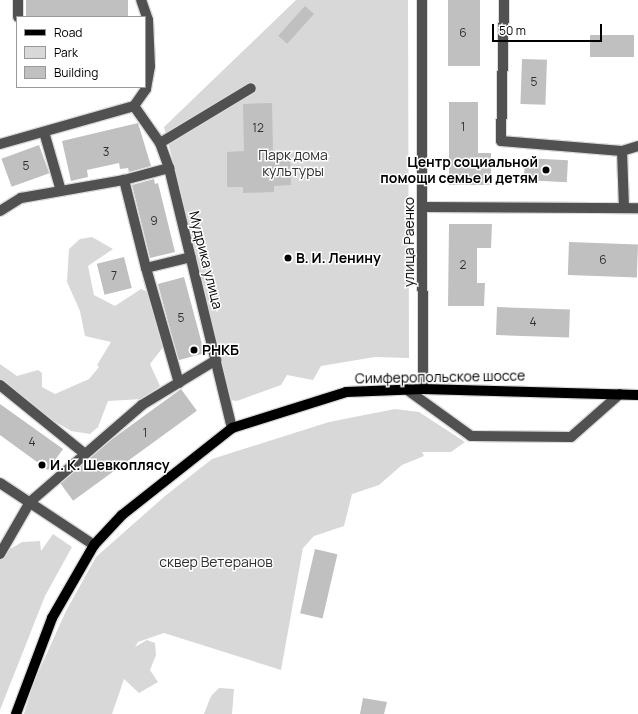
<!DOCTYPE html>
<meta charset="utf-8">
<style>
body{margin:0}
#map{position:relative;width:638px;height:714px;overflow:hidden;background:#fff;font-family:Manrope,sans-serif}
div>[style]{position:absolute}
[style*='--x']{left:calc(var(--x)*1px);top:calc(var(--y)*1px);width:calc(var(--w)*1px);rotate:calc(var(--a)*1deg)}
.green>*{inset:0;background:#d8d8d8}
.building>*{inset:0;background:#c0c0c0;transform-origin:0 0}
.roads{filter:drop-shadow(1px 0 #dbdbdb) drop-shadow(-1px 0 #dbdbdb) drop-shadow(0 1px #dbdbdb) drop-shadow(0 -1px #dbdbdb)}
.minor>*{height:10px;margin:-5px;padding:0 5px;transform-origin:5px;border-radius:5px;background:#515151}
.major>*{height:10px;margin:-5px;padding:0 5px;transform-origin:5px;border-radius:5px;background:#000}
.dots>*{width:11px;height:11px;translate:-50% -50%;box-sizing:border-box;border:2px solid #fff;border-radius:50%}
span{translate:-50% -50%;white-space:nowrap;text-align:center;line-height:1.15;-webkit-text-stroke:3px #fff;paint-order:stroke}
.number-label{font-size:12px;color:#303030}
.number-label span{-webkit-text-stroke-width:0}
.park-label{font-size:14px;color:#2f2f2f}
.poi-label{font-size:14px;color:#000;font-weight:700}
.right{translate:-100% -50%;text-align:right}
.left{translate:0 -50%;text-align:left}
.street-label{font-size:14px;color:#000}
.legend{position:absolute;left:16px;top:16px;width:130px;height:72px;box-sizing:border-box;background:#fff;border:1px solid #999;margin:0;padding:5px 7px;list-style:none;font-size:12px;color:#000}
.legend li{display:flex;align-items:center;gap:8px;height:20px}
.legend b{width:20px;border:1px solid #999}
.scale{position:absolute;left:492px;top:24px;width:110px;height:18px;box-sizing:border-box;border:2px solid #000;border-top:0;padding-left:5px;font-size:12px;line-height:14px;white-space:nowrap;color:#000;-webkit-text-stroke:3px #fff;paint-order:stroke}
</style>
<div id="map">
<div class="green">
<div style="clip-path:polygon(296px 0,408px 0,409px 358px,375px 357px,321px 366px,313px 380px,287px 375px,281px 385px,237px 401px,229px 400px,223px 391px,223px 367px,174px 210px,183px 199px,164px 127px)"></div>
<div style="clip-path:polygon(92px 237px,113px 249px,88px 266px,94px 295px,115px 306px,141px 289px,148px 292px,164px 346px,150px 364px,160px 386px,142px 399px,108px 401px,98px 427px,90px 434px,71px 431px,0 389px,0 364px,17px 376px,38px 370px,42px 373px,42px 387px,55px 394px,89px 379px,99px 367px,97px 365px,111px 342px,85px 336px,80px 311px,67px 282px,69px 249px,80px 239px)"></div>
<div style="clip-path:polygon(395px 409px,419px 412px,465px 442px,451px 452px,422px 452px,424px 456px,402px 465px,379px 485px,352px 494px,344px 526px,314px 536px,303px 548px,281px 670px,164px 633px,138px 642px,135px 647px,147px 640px,155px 643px,156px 655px,150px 670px,158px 682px,139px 693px,124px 679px,112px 714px,24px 714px,33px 684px,66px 611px,96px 557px,165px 496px,212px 459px,329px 422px)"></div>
<div style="clip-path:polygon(53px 534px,72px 547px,45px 596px,0 710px,0 555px,22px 542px,40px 541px,41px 551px)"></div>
<div style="clip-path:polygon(219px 688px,234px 689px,232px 714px,204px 714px,211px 696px)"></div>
</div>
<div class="building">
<div style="left:26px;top:0;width:102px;height:17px"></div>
<div style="left:448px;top:0;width:32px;height:66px"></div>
<div style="left:305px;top:6px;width:12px;height:40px;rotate:42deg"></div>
<div style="left:590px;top:35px;width:44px;height:22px"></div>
<div style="left:522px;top:59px;width:25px;height:45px;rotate:2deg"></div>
<div style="clip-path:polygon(449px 102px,478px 102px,478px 153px,491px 153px,491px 185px,449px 185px)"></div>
<div style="clip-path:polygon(272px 103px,273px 153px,290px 153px,291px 185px,274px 186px,274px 192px,243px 193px,243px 187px,227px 187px,227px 152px,244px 151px,243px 104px)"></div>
<div style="clip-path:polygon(138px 123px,151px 166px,129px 172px,128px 168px,120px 169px,119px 163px,87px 170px,88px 177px,71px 181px,62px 141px)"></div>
<div style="left:39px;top:145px;width:30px;height:40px;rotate:70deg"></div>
<div style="left:525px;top:158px;width:43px;height:22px;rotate:3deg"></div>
<div style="clip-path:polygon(154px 179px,155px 184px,158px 183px,175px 252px,150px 258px,132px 185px)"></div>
<div style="clip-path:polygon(449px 224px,492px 224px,491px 248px,477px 248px,477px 283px,485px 283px,484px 306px,448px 306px)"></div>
<div style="left:569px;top:242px;width:69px;height:33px;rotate:2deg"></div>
<div style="left:124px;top:257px;width:32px;height:28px;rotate:76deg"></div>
<div style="left:184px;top:277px;width:79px;height:27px;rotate:75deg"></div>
<div style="left:497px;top:307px;width:73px;height:28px;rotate:2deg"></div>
<div style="left:181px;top:389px;width:27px;height:153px;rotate:54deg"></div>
<div style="clip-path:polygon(0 404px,63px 449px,48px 470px,0 435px)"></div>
<div style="left:315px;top:549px;width:23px;height:66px;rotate:13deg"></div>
<div style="clip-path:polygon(363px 698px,387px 702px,384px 714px,360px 714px)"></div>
</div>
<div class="roads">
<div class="minor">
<div style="--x:18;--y:0;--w:17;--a:90"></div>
<div style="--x:422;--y:0;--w:389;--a:89.9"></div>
<div style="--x:504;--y:0;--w:141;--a:91.2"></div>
<div style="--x:501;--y:141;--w:121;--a:4.7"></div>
<div style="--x:622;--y:151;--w:57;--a:88"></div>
<div style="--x:134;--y:106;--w:45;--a:54.9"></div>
<div style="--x:160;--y:143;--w:27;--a:70"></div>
<div style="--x:169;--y:168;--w:268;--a:76.4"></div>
<div style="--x:44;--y:132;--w:61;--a:73.9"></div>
<div style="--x:160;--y:143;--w:106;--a:-31.1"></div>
<div style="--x:0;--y:144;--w:139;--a:-15.8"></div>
<div style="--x:134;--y:106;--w:21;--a:-55"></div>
<div style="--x:146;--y:89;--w:23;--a:-80"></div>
<div style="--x:150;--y:66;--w:46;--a:-92.5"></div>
<div style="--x:148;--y:20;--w:21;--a:-109"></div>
<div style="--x:622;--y:151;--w:17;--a:-17"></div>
<div style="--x:423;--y:207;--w:215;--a:0.3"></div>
<div style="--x:0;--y:211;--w:25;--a:-32"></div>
<div style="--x:21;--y:198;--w:105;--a:-9.9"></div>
<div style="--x:146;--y:268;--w:91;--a:-104"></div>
<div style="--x:124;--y:180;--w:47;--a:-14.9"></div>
<div style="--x:179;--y:383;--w:120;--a:-106"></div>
<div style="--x:146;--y:268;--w:46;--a:-13.7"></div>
<div style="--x:0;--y:385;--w:109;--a:39.1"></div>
<div style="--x:406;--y:389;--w:80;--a:35.9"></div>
<div style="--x:471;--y:436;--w:100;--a:0.6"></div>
<div style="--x:571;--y:437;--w:65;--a:-41.3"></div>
<div style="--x:0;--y:483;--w:113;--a:33.4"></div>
<div style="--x:0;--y:554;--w:60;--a:-60"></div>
<div style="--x:30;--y:502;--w:148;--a:-40.9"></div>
<div style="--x:142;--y:405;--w:87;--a:-31.3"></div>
</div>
<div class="major">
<div style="--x:16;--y:714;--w:103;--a:-69.4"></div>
<div style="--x:52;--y:618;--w:84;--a:-60.1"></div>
<div style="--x:94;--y:545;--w:41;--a:-47"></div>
<div style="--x:122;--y:515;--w:140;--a:-38.3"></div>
<div style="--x:232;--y:428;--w:120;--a:-17.5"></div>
<div style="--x:346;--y:392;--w:77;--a:-2.2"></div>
<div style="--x:423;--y:389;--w:215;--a:1.6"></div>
</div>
</div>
<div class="dots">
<div style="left:546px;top:170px;background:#000"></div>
<div style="left:288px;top:258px;background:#000"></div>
<div style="left:194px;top:350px;background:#000"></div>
<div style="left:42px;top:465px;background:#000"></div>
</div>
<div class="number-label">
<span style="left:463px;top:33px">6</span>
<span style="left:534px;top:82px">5</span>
<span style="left:463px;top:127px">1</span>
<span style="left:258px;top:128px">12</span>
<span style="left:106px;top:152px">3</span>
<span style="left:26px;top:166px">5</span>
<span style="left:154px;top:221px">9</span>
<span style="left:603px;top:260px">6</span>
<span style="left:463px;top:265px">2</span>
<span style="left:114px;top:276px">7</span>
<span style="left:181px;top:318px">5</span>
<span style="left:533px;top:322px">4</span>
<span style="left:145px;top:433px">1</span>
<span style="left:32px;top:442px">4</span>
</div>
<div class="park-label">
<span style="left:293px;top:163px">Парк дома<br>культуры</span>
<span style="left:216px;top:562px">сквер Ветеранов</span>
</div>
<div class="poi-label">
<span class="right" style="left:538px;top:170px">Центр социальной<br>помощи семье и детям</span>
<span class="left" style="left:296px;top:258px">В. И. Ленину</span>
<span class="left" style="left:202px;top:350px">РНКБ</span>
<span class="left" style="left:50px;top:465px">И. К. Шевкоплясу</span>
</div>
<div class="street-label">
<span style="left:409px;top:242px;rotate:-90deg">улица Раенко</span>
<span style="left:206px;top:260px;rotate:76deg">Мудрика улица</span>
<span style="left:440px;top:377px;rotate:-1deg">Симферопольское шоссе</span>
</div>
<ul class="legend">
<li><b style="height:5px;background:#000"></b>Road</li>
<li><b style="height:11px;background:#d8d8d8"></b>Park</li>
<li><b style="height:11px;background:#c0c0c0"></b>Building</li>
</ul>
<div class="scale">50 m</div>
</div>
